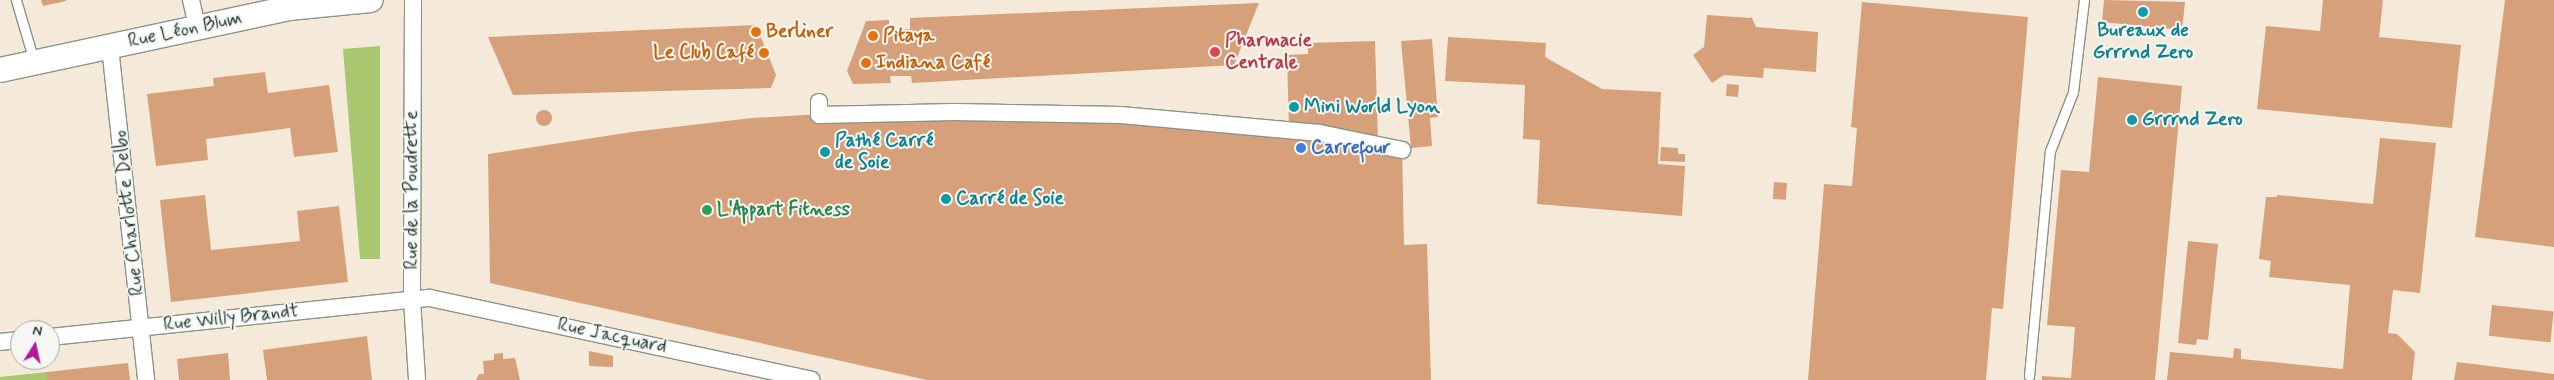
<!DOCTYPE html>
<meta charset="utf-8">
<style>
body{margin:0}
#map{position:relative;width:2554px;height:380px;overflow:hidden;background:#f5ead9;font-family:Mynerve,sans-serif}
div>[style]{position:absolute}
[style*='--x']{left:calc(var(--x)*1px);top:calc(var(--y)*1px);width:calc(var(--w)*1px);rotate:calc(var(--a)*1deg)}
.green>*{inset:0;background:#a8c76f}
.building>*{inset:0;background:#d6a07b;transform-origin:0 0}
.round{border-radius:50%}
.roads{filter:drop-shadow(1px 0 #8a9486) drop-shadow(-1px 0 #8a9486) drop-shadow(0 1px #8a9486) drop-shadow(0 -1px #8a9486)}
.lane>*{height:9px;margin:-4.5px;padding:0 4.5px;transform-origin:4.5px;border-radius:4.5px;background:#fff}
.street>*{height:16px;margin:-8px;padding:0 8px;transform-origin:8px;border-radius:8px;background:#fff}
.secondary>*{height:24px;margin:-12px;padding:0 12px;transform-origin:12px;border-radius:12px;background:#fff}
.dots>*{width:14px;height:14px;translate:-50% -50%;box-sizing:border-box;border:2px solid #f6f6f2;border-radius:50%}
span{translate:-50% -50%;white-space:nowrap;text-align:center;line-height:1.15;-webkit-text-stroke:4px #f6f6f2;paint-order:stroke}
.street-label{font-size:19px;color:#1f3d34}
.culture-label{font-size:19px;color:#0d838f;font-weight:700}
.left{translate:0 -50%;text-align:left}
.food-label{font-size:19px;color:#c56008;font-weight:700}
.right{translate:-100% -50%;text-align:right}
.health-label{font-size:19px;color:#be3a42;font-weight:700}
.shop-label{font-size:19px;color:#366cbe;font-weight:700}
.leisure-label{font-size:19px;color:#27864d;font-weight:700}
.north{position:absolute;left:10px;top:320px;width:50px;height:50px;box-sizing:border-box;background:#f6f6f2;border:1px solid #a0aca6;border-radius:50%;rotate:10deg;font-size:14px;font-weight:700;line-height:20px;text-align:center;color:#1f3d34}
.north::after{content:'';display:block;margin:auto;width:18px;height:22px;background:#b5179e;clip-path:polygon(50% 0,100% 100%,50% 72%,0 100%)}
</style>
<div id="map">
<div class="green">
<div style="clip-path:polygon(380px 46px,380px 259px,360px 259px,343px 49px)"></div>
<div style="clip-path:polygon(47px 372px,48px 380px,0 380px,0 377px)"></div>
</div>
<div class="building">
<div style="clip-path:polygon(41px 0,66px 0,66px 1px,43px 6px)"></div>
<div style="clip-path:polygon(2104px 0,2185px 2px,2182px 30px,2102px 22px)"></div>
<div style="clip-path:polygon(2323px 0,2383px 0,2379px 37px,2461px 45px,2452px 128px,2257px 109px,2266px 26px,2320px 31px)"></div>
<div style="clip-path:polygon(2505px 0,2554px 0,2554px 247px,2475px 237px)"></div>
<div style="clip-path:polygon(1862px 2px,2028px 17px,2003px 309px,1992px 308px,1986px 380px,1808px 380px,1824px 184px,1852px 186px,1857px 128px,1851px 127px)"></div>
<div style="clip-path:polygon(1259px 3px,1234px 65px,912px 83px,911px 76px,890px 76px,891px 83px,853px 84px,847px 71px,866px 21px,889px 20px,889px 29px,910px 29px,910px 18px)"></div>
<div style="clip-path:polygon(1707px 15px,1751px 18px,1751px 16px,1756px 27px,1818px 32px,1816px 72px,1764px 68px,1763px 78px,1724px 75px,1712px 83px,1693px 55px,1704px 47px)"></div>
<div style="clip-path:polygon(756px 25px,776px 75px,771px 88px,513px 95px,488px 37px)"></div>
<div style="clip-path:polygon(1448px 37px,1546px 43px,1545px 57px,1602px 89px,1661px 92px,1658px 164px,1685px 166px,1682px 216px,1537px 204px,1540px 140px,1523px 139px,1525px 85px,1445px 81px)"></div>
<div style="clip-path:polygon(1432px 39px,1438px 117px,1430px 118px,1432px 146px,1411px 148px,1401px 41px)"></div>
<div style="clip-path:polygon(1375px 41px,1378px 142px,1402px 145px,1404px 245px,1427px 244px,1431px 380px,927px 380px,490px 283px,488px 154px,632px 132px,752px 118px,891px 110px,1289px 129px,1287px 55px,1308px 54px,1308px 43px)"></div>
<div style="clip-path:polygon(265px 72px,268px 93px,329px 85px,338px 152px,294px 157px,290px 128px,206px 139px,208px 160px,156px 166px,147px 94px,214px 86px,213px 78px)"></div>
<div style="clip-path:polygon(2098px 77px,2182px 86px,2155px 380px,2042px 380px,2042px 376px,2071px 378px,2075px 327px,2047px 325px,2061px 170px,2089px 172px)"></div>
<div style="left:1727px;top:84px;width:12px;height:12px;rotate:5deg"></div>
<div class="round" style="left:536px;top:110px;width:16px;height:16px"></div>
<div style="clip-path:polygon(2380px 138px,2436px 143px,2420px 293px,2393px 290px,2388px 333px,2397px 334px,2415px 352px,2412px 380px,2167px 380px,2170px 352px,2233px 358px,2234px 348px,2241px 349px,2241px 359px,2343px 369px,2350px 285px,2269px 277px,2271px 261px,2259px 259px,2266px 197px,2277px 197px,2277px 195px,2373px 204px)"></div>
<div style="clip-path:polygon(1661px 147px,1678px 148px,1678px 154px,1685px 154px,1685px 162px,1660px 161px)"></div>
<div style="left:1774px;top:182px;width:13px;height:17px;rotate:4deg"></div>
<div style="clip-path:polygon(205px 195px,211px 250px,300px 241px,297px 211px,339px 206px,348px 282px,171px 302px,160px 200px)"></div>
<div style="clip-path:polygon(2188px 241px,2218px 244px,2208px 340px,2197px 339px,2196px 345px,2178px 343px)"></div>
<div style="left:2492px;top:305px;width:62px;height:31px;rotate:6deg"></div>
<div style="clip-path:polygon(367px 336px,372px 380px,267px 380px,263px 350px)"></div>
<div style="clip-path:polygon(589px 351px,613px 356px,613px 367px,589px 366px)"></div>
<div style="clip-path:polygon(228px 353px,230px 380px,179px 380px,177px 359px)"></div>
<div style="clip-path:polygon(503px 353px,503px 359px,515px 358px,520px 380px,476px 380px,479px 374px,484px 374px,483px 361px,494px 360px,494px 354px)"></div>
<div style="clip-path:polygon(2457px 362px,2554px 374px,2554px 380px,2454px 380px)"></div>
<div style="clip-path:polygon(128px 363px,130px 380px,47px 380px,47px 372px)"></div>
</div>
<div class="roads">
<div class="lane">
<div style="--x:16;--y:0;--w:64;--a:73.6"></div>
<div style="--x:2029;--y:376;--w:226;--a:-84.7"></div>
<div style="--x:2050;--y:151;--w:63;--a:-68.7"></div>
<div style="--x:2073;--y:92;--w:93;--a:-83.2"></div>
</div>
<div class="street">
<div style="--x:191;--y:0;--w:28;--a:77"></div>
<div style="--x:413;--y:0;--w:300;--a:90.2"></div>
<div style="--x:412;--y:300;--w:80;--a:86.4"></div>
<div style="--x:110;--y:47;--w:335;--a:83.8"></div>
<div style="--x:819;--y:102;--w:13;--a:90"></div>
<div style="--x:819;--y:115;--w:135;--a:-1.3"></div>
<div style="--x:954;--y:112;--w:167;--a:1"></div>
<div style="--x:1121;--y:115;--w:199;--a:5.2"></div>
<div style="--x:1319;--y:133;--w:85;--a:11.6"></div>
<div style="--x:50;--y:337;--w:382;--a:-5.9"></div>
<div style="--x:430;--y:298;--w:390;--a:12.1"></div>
<div style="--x:0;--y:342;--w:20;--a:-6"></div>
</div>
<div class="secondary">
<div style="--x:0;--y:70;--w:296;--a:-12.1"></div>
<div style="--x:289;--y:8;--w:82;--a:-5.6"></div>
</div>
</div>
<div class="dots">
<div style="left:2143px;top:12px;background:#0f9aa8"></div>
<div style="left:756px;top:32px;background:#e8710a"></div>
<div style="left:873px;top:36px;background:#e8710a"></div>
<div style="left:1215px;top:52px;background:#e0444e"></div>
<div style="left:764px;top:53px;background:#e8710a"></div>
<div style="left:866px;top:63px;background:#e8710a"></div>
<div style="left:1294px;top:107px;background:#0f9aa8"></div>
<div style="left:2132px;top:120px;background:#0f9aa8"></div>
<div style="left:1301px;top:148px;background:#3f7fe0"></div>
<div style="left:825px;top:152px;background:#0f9aa8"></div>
<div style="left:946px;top:199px;background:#0f9aa8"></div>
<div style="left:707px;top:210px;background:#2e9e5b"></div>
</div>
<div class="street-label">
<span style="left:185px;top:30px;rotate:-12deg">Rue Léon Blum</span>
<span style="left:412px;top:190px;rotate:-90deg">Rue de la Poudrette</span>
<span style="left:129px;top:213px;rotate:-96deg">Rue Charlotte Delbo</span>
<span style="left:231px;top:318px;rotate:-6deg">Rue Willy Brandt</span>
<span style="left:612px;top:336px;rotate:12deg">Rue Jacquard</span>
</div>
<div class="culture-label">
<span style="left:2143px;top:42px">Bureaux de<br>Grrrnd Zero</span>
<span class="left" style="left:1304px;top:107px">Mini World Lyon</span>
<span class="left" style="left:2142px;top:120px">Grrrnd Zero</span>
<span class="left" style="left:835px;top:152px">Pathé Carré<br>de Soie</span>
<span class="left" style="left:956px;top:199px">Carré de Soie</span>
</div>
<div class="food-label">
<span class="left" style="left:766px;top:32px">Berliner</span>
<span class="left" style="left:883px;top:36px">Pitaya</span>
<span class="right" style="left:754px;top:53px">Le Club Café</span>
<span class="left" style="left:876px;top:63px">Indiana Café</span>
</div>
<div class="health-label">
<span class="left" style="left:1225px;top:52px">Pharmacie<br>Centrale</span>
</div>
<div class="shop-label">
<span class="left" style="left:1311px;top:148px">Carrefour</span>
</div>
<div class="leisure-label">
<span class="left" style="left:717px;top:210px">L'Appart Fitness</span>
</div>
<div class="north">N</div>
</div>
